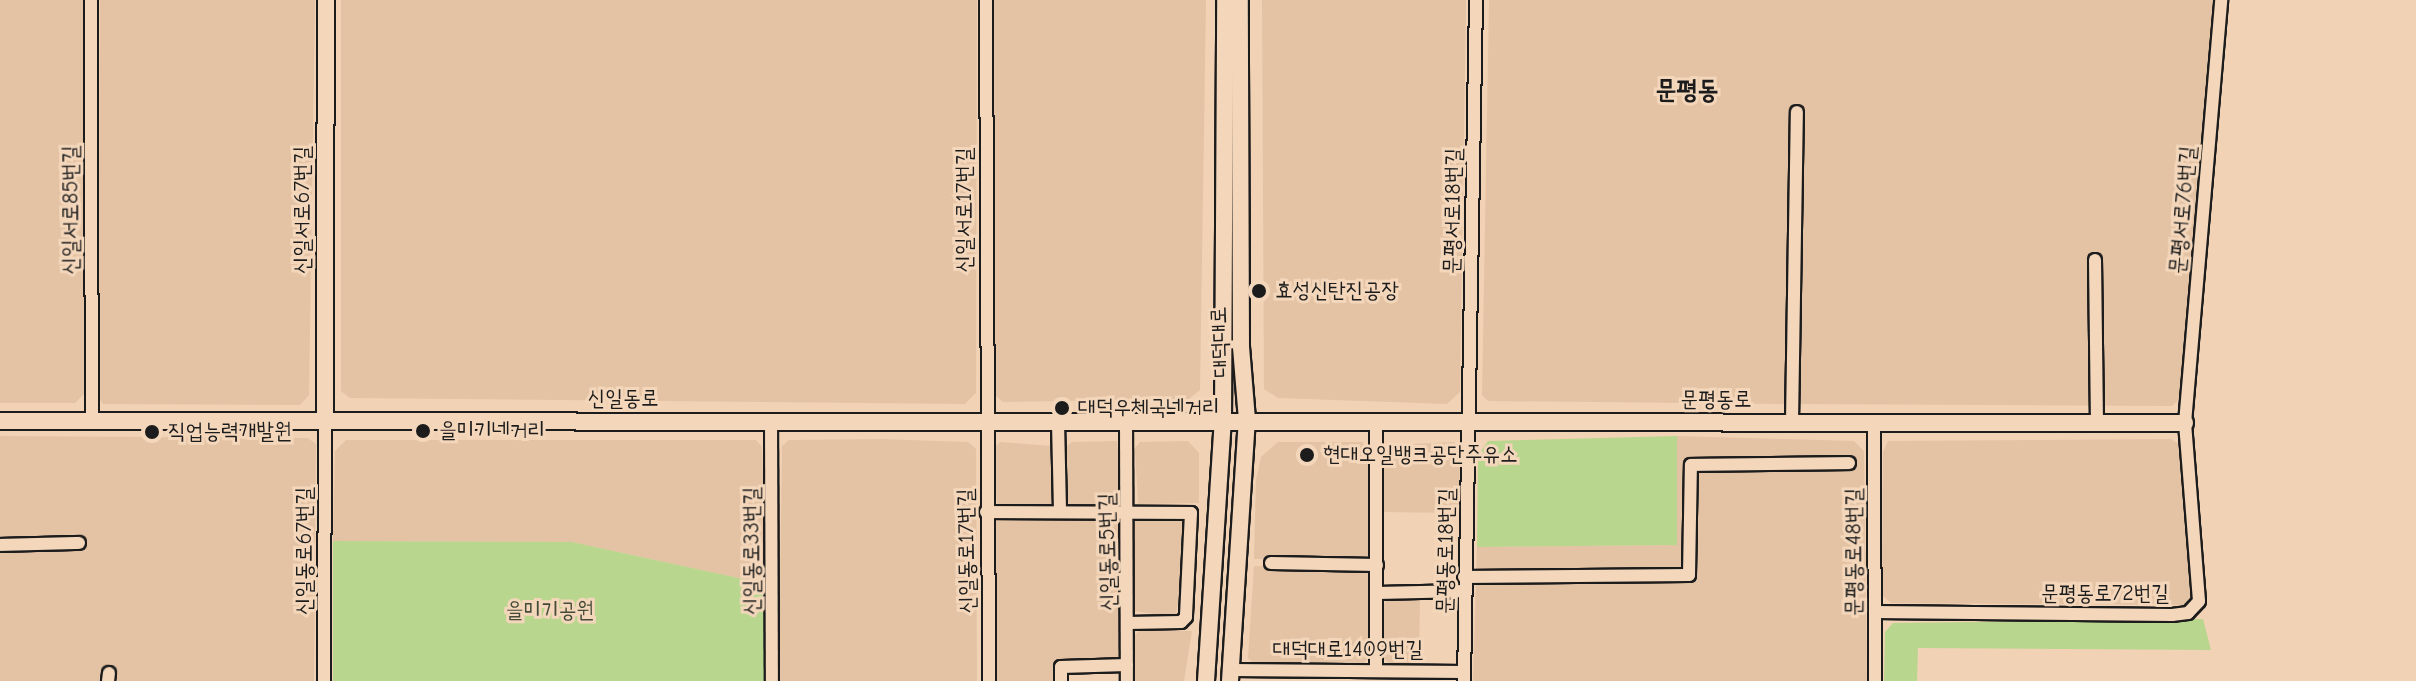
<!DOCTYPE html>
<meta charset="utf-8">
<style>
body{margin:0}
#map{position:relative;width:2416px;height:681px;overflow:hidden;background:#f2d2b4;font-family:"Comic Neue","Poor Story",sans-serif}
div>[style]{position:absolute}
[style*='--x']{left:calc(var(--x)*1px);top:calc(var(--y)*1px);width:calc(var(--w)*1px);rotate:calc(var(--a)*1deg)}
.built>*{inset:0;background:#e4c3a4}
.green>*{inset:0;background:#b8d68e}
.roads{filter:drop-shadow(2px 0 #1c1c1c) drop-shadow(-2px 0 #1c1c1c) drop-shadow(0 2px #1c1c1c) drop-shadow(0 -2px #1c1c1c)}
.minor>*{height:12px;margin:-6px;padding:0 6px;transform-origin:6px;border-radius:6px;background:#f4d7bb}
.major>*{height:16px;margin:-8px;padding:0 8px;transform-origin:8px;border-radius:8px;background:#f4d7bb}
.dots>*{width:22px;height:22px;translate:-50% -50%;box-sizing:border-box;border:4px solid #f4d7bb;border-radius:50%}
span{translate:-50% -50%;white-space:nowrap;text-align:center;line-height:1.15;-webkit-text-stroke:6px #f4d7bb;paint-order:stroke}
.street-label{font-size:22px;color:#1c1c1c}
.poi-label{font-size:22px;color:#1c1c1c}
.left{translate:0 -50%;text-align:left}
.park-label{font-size:22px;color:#434a38}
.quarter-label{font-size:26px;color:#1c1c1c;font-weight:700}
</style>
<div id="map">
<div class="built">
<div style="clip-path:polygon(0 0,84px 0,85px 393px,75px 403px,0 403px)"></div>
<div style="clip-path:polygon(100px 0,315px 0,309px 395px,300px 405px,103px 404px,98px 397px)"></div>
<div style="clip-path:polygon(341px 0,977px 0,976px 393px,965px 404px,350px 398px,341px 391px)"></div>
<div style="clip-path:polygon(994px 0,1206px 0,1200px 390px,1189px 399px,1003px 402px,995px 395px)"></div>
<div style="clip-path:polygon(1262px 0,1466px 0,1460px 392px,1447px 404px,1278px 398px,1264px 389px)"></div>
<div style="clip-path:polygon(1489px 0,2214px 0,2179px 399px,2172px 406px,1799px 404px,1803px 108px,1792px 107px,1785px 404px,1488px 401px,1482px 395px)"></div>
<div style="clip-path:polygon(0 436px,308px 438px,316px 444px,314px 681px,115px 681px,116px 670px,101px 670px,99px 681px,0 681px,0 551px,86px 551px,86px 538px,0 539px)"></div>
<div style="clip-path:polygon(1677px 436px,1854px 441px,1864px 451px,1867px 681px,1473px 681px,1477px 547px,1677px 545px)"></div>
<div style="clip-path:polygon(881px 439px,968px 442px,976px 449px,977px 681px,779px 681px,782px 446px,789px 440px)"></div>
<div style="clip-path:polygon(2171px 439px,2180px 445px,2192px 544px,2196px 597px,2190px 605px,1891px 603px,1882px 595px,1883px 452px,1888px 441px)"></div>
<div style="clip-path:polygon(346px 440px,756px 440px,762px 447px,766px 584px,572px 542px,333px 541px,335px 451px)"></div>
<div style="clip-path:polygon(1117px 441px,1122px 502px,1116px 507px,1072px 506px,1067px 502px,1066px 447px,1072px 442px)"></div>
<div style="clip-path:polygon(1188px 441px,1199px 453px,1199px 503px,1138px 504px,1135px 448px,1140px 442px)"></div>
<div style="clip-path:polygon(1000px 442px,1053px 446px,1054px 504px,997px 505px,993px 448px)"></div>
<div style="clip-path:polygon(1278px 442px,1362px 442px,1372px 454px,1372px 554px,1364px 561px,1254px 559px,1256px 480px,1261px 457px)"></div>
<div style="clip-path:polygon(1454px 442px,1460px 448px,1459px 513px,1383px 512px,1384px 454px,1391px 445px)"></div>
<div style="clip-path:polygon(1113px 516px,1121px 524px,1122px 655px,1116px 660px,1055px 660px,1055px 681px,995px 681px,994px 522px,998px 517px)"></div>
<div style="clip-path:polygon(1138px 517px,1188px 520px,1176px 617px,1134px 611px,1134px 522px)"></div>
<div style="clip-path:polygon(1254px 566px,1364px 569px,1372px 575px,1372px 653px,1364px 663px,1252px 662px,1248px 658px)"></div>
<div style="clip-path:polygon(1390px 597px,1420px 597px,1419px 663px,1389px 663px,1382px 657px,1382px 606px)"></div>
<div style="clip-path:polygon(1140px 630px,1192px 631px,1184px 681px,1133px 681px,1134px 636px)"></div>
</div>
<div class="green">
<div style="clip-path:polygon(1677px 436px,1677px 545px,1477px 547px,1478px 456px,1488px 441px)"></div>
<div style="clip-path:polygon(333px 541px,572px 542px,766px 584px,766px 681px,333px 681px)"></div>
<div style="clip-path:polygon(2203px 619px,2211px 650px,1918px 648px,1917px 681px,1884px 681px,1885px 632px,1893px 623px)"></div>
</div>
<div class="roads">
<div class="minor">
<div style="--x:91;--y:0;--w:420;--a:89.9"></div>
<div style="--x:986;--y:0;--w:681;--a:89.75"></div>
<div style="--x:2095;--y:260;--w:163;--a:89.3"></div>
<div style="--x:771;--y:421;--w:260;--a:89.8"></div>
<div style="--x:1058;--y:422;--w:89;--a:88.7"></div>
<div style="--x:1126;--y:422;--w:259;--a:89.8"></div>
<div style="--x:1792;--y:422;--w:310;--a:-89.1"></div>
<div style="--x:1874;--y:422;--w:259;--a:89.8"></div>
<div style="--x:986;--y:512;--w:205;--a:0.3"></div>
<div style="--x:1191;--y:513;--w:104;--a:92.8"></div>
<div style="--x:1186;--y:617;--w:7;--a:135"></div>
<div style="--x:1181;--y:622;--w:53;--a:178.9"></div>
<div style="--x:0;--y:545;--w:79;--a:-1.5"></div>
<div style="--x:1271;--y:563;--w:106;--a:1.1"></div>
<div style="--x:1464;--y:577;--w:225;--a:-0.5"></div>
<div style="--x:1689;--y:575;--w:110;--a:-89"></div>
<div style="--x:1691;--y:465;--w:158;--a:-0.7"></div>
<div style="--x:1377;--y:593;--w:88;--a:-1.3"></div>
<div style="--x:1875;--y:612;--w:297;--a:0.6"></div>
<div style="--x:2172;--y:615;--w:16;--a:-7"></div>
<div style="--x:2188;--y:613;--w:16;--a:-47"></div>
<div style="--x:2199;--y:601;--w:179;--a:-94.5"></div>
<div style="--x:2185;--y:423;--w:425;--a:-85.1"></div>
<div style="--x:1376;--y:668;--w:245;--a:-90"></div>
<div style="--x:1232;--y:670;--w:232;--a:0.5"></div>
<div style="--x:108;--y:681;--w:8;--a:-83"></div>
<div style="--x:324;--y:681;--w:260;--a:-89.8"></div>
<div style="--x:1061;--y:681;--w:14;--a:-90"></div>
<div style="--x:1061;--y:667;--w:66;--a:-1.7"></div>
<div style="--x:1464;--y:681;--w:681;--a:-88.99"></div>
</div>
<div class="major">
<div style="--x:0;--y:421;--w:2185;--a:0.05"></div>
<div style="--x:325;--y:421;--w:421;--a:-89.9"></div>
<div style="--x:1206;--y:681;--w:263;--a:-86.3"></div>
<div style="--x:1223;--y:419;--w:419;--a:-89.7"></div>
<div style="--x:1230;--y:681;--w:262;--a:-86.3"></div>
<div style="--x:1247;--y:420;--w:73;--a:-94.7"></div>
<div style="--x:1241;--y:347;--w:347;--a:-90.2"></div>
</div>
</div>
<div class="dots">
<div style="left:1259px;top:291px;background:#1c1c1c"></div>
<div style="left:1062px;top:408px;background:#1c1c1c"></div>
<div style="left:423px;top:431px;background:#1c1c1c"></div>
<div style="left:152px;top:432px;background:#1c1c1c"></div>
<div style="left:1307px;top:455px;background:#1c1c1c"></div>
</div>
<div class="street-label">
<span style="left:71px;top:210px;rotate:-90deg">신일서로85번길</span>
<span style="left:303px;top:210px;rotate:-90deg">신일서로67번길</span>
<span style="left:965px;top:210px;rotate:-90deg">신일서로17번길</span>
<span style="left:2183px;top:210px;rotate:-85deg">문평서로76번길</span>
<span style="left:1453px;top:211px;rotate:-89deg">문평서로18번길</span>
<span style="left:1220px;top:342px;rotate:-92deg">대덕대로</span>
<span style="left:623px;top:399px">신일동로</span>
<span style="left:1716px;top:400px">문평동로</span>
<span style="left:305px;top:551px;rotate:-90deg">신일동로67번길</span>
<span style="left:752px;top:551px;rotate:-90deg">신일동로33번길</span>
<span style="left:967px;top:551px;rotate:-91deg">신일동로17번길</span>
<span style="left:1446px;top:551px;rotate:-89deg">문평동로18번길</span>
<span style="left:1108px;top:552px;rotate:-91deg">신일동로5번길</span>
<span style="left:1854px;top:552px;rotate:-90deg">문평동로48번길</span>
<span style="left:2105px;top:594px">문평동로72번길</span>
<span style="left:1348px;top:650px">대덕대로1409번길</span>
</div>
<div class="poi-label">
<span class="left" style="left:1275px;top:291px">효성신탄진공장</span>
<span class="left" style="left:1078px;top:408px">대덕우체국네거리</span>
<span class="left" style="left:439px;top:431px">을미기네거리</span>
<span class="left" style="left:168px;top:432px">직업능력개발원</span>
<span class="left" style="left:1323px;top:455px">현대오일뱅크공단주유소</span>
</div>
<div class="park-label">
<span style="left:550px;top:611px">을미기공원</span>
</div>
<div class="quarter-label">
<span style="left:1687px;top:91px">문평동</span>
</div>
</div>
